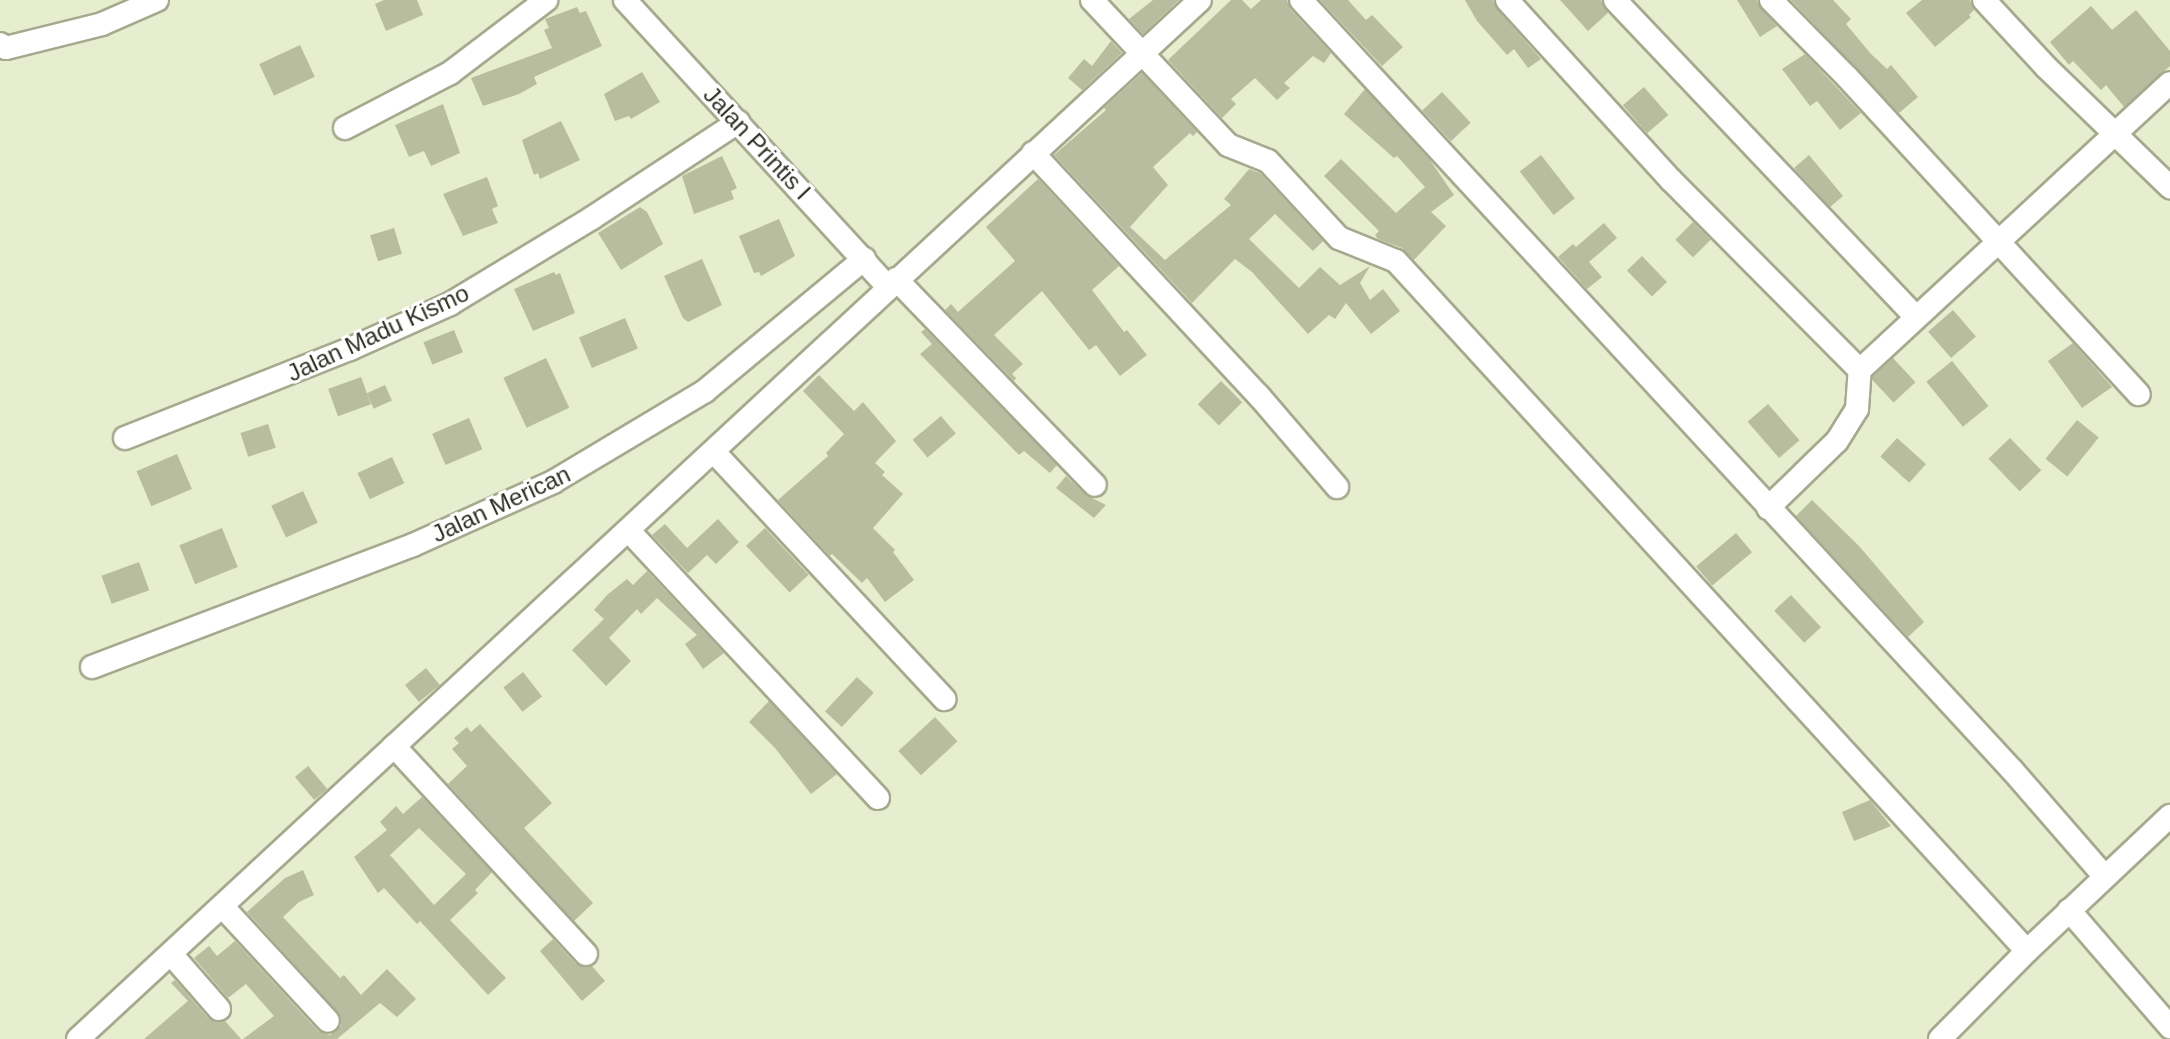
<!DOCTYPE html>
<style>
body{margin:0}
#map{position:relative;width:2170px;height:1039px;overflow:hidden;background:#e7edcf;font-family:Arial,sans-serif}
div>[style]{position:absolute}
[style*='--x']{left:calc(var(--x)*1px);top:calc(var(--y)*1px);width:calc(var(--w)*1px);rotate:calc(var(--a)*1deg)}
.building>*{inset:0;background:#b8bda0;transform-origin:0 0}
.roads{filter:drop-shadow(2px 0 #a5aa8e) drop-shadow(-2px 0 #a5aa8e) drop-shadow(0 2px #a5aa8e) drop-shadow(0 -2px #a5aa8e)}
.street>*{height:22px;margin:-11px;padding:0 11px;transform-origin:11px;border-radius:11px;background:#fff}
span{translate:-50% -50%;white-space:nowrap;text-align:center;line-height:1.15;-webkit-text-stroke:6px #fff;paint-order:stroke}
.street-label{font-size:24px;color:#2e3024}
</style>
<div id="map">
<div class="building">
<div style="clip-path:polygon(384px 0,417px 0,423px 15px,386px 31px,375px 4px)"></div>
<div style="clip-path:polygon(1153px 0,1179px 0,1143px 34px,1129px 19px)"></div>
<div style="clip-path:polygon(1231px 0,1242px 0,1251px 9px,1261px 0,1287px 0,1291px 10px,1331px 53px,1324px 63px,1313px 56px,1284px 83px,1290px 88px,1277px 100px,1255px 78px,1231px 99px,1236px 104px,1222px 118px,1168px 60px)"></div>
<div style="clip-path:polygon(1320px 0,1348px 0,1366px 20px,1372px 15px,1403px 47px,1382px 66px)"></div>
<div style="clip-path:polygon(1465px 0,1493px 0,1497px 9px,1541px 59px,1528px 68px,1514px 49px,1507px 55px,1477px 21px)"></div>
<div style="clip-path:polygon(1560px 0,1601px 0,1608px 13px,1588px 31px)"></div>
<div style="clip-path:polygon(1737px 0,1757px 0,1761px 9px,1777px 26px,1760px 37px)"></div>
<div style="clip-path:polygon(1791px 0,1833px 0,1851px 19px,1846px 24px,1871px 54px,1887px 69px,1891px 65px,1918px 97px,1899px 113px)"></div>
<div style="clip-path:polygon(1922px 0,1970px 0,1974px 10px,1969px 15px,1971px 17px,1935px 47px,1906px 13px)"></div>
<div style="clip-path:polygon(2091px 6px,2112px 30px,2136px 10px,2170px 51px,2170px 66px,2124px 107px,2106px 85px,2101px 90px,2073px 61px,2069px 65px,2050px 42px)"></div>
<div style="clip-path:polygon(577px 7px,580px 13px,586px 11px,602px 46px,534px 77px,537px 84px,519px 94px,483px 106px,471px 78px,552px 48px,544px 30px,549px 28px,545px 19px)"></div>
<div style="clip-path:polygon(1111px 41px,1122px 53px,1082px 90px,1068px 78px,1084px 59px,1092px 66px)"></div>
<div style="left:300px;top:45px;width:35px;height:45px;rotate:65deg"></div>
<div style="clip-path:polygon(1805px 54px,1861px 113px,1840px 130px,1817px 101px,1810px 106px,1782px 69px)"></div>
<div style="clip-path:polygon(642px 72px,660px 102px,631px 119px,629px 116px,615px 121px,604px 94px)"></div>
<div style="clip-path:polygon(1142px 73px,1197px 132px,1193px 136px,1190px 133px,1153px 167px,1168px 185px,1130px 227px,1165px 260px,1231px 205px,1224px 199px,1249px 169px,1260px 173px,1323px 241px,1313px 251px,1275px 214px,1249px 239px,1299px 288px,1320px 267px,1340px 285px,1370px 266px,1360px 283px,1370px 300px,1383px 289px,1400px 311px,1371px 334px,1346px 303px,1335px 319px,1329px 315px,1308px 334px,1252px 272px,1235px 259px,1192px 303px,1054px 155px,1106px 110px,1104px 108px)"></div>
<div style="left:1644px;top:87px;width:37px;height:28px;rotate:49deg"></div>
<div style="clip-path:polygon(1365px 89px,1430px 160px,1454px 195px,1431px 212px,1446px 226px,1414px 260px,1402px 248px,1378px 239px,1375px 235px,1379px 231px,1324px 176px,1341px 159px,1396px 213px,1425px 187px,1397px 156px,1394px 158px,1344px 114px)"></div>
<div style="left:1442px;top:92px;width:42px;height:27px;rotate:47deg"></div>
<div style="clip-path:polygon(443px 104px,460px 153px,431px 166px,424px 151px,409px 157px,395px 125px)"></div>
<div style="clip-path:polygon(561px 121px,580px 160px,540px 179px,538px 173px,534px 175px,522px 140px)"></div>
<div style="left:1541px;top:155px;width:55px;height:27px;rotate:52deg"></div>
<div style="clip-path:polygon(1809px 155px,1843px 196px,1830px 207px,1794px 168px)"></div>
<div style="clip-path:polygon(722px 156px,737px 188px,731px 191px,734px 199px,694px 214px,682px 176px)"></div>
<div style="clip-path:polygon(487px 177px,498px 206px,492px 209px,498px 223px,463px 236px,443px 194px)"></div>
<div style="clip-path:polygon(1038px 179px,1119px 266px,1092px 290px,1124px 332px,1127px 330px,1147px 355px,1120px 376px,1096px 345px,1089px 350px,1042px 291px,994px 335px,1023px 364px,1012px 374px,1016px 378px,1014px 381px,945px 310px,951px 304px,958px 312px,1015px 261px,986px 227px)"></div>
<div style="clip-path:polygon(640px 207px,647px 212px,663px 244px,621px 270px,598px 233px)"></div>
<div style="clip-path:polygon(779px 219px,795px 256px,761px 276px,759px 272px,754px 273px,739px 236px)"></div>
<div style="left:1693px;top:222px;width:25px;height:25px;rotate:45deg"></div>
<div style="clip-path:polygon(1604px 223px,1617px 238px,1589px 262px,1602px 277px,1587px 289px,1558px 257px,1573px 244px,1576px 247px)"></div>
<div style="left:394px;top:228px;width:27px;height:25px;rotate:73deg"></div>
<div style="left:1642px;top:256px;width:36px;height:21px;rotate:46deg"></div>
<div style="clip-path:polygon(702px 259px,722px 305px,688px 322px,683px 318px,664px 276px)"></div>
<div style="clip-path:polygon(554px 272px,556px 275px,560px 273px,575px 313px,533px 331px,514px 289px)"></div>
<div style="left:1953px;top:310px;width:35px;height:33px;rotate:49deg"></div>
<div style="left:625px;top:318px;width:33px;height:50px;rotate:67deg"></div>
<div style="clip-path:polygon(925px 329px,1057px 465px,1050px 473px,1024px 451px,1019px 455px,920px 354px,932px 344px,921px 332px)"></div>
<div style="left:454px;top:330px;width:24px;height:33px;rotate:68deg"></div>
<div style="clip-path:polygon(2073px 343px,2112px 387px,2082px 408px,2048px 361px)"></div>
<div style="left:546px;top:358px;width:55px;height:47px;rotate:65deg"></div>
<div style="left:1893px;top:358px;width:33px;height:30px;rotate:47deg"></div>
<div style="left:1952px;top:361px;width:58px;height:33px;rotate:51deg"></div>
<div style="clip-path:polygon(819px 375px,854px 411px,863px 402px,896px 441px,875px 463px,885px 472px,882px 475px,903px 494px,873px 528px,895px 550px,893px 552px,914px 580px,885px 602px,867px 578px,862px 583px,832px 554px,830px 556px,778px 500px,828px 456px,826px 453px,844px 434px,803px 391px)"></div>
<div style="left:361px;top:377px;width:29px;height:35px;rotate:70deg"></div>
<div style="left:1221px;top:381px;width:30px;height:33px;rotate:45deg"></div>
<div style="left:385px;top:385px;width:17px;height:20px;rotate:66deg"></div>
<div style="left:1768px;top:404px;width:48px;height:27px;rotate:49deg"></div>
<div style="left:941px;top:416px;width:23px;height:37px;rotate:50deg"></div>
<div style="left:469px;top:418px;width:34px;height:40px;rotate:67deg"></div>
<div style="left:2077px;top:420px;width:28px;height:50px;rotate:39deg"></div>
<div style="left:268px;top:424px;width:25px;height:29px;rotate:72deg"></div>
<div style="left:1897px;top:438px;width:39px;height:25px;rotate:42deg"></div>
<div style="left:2010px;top:438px;width:45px;height:30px;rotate:46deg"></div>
<div style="left:177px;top:454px;width:38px;height:44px;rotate:67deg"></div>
<div style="left:392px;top:457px;width:29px;height:38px;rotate:65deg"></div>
<div style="clip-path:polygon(1066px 476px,1086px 495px,1106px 505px,1094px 518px,1056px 488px)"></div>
<div style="left:303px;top:491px;width:35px;height:35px;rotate:65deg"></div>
<div style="clip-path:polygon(1812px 500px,1859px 546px,1924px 622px,1908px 637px,1796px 516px)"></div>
<div style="clip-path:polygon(718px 519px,739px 542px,716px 564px,707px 555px,688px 573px,652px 535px,665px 524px,687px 548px)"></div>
<div style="left:222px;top:528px;width:42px;height:46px;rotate:68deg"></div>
<div style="left:765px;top:528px;width:64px;height:26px;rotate:47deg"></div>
<div style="left:1736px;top:533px;width:25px;height:52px;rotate:50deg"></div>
<div style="left:139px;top:562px;width:30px;height:40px;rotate:70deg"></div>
<div style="clip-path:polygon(647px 571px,724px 653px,703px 669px,685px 644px,697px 635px,657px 598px,641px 614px,637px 609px,609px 638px,631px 661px,606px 686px,572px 650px,604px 619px,594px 610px,607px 595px,627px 579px,633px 585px)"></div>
<div style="left:1791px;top:595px;width:44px;height:23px;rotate:47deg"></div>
<div style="left:426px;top:668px;width:22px;height:27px;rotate:51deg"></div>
<div style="left:523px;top:672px;width:31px;height:25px;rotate:52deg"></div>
<div style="left:857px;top:677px;width:23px;height:47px;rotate:43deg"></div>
<div style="clip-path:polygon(769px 701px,837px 774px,811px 794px,775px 748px,749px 722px)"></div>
<div style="left:935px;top:717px;width:33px;height:50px;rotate:47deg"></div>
<div style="clip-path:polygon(480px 724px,552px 803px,524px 828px,593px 903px,574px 921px,448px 784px,467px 766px,452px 749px,459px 743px,454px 738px,467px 727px,471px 732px)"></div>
<div style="left:308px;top:766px;width:30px;height:17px;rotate:50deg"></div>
<div style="clip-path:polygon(evenodd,422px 797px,492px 872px,475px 890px,478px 893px,450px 920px,506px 978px,488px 995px,420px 921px,417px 924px,384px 888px,378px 893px,354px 857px,387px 830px,380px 822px,396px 806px,403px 814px,422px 797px,419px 828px,466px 874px,434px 905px,390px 855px,419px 828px)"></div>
<div style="clip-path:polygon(1870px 800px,1891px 826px,1854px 841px,1842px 812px)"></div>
<div style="clip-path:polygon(303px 870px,314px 895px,299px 902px,283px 917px,340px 978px,344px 975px,361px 995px,387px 969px,416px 999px,397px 1017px,380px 1003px,337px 1039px,243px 1039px,274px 1016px,246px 984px,228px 998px,194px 958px,209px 946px,217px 956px,235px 941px,318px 1031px,330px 1035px,341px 1026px,338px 1012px,247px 912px,285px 878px)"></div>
<div style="clip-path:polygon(553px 939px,576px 964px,592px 966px,605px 981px,582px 1001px,540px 951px)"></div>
<div style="clip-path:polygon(175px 980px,208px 1018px,215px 1022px,225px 1021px,241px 1039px,144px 1039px,188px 1001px,171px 983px)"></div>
</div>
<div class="roads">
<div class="street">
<div style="--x:625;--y:0;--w:389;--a:47.5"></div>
<div style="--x:1092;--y:0;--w:199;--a:46.8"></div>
<div style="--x:1228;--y:145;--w:43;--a:21.8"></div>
<div style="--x:1268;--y:161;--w:105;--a:47.3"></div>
<div style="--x:1339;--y:238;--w:61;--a:22"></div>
<div style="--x:1396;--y:261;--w:935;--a:47.56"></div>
<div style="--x:1301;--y:0;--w:1049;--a:47.28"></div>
<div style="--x:2013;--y:771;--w:140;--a:49"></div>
<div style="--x:1507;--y:0;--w:244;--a:47.7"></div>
<div style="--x:1671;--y:180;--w:268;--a:45.2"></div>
<div style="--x:1615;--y:0;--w:437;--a:46.5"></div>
<div style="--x:1771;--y:0;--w:108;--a:45.4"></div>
<div style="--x:1847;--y:77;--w:431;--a:47.4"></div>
<div style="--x:1984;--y:0;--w:91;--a:47.2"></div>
<div style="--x:2046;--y:67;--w:173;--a:44.1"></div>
<div style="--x:0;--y:44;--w:7;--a:34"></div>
<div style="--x:6;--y:48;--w:99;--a:-14"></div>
<div style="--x:102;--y:24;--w:60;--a:-23.6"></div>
<div style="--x:345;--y:128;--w:119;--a:-27.6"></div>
<div style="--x:450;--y:73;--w:121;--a:-37.2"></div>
<div style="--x:1033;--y:153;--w:332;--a:47.1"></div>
<div style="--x:1259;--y:396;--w:120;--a:49.4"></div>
<div style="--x:896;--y:279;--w:286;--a:46"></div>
<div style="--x:125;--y:438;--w:242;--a:-21.6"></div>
<div style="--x:350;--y:349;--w:110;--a:-24.2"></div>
<div style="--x:450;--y:304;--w:166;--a:-31.2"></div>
<div style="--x:592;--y:218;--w:175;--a:-33.3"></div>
<div style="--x:714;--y:452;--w:338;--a:47"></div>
<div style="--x:1768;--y:508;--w:96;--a:-44.2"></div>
<div style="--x:1837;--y:441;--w:38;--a:-58"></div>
<div style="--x:1857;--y:409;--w:39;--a:-86"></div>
<div style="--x:1860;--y:370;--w:422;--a:-42.8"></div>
<div style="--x:629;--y:531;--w:365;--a:47"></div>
<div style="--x:92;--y:667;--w:343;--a:-20.8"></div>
<div style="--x:413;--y:545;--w:154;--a:-24.2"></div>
<div style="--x:553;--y:482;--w:177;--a:-30.9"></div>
<div style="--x:705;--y:391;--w:207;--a:-39.7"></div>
<div style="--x:394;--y:746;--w:283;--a:47.3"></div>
<div style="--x:222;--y:906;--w:156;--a:47.3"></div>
<div style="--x:2069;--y:910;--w:155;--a:49.2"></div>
<div style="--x:171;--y:954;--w:73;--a:48.9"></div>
<div style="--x:78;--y:1039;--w:1529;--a:-42.8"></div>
<div style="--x:1940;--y:1039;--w:124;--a:-45.3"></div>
<div style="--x:2027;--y:951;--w:197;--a:-43.4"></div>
</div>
</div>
<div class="street-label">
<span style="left:757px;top:143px;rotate:47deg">Jalan Printis I</span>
<span style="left:378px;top:333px;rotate:-25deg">Jalan Madu Kismo</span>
<span style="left:501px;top:504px;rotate:-25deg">Jalan Merican</span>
</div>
</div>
